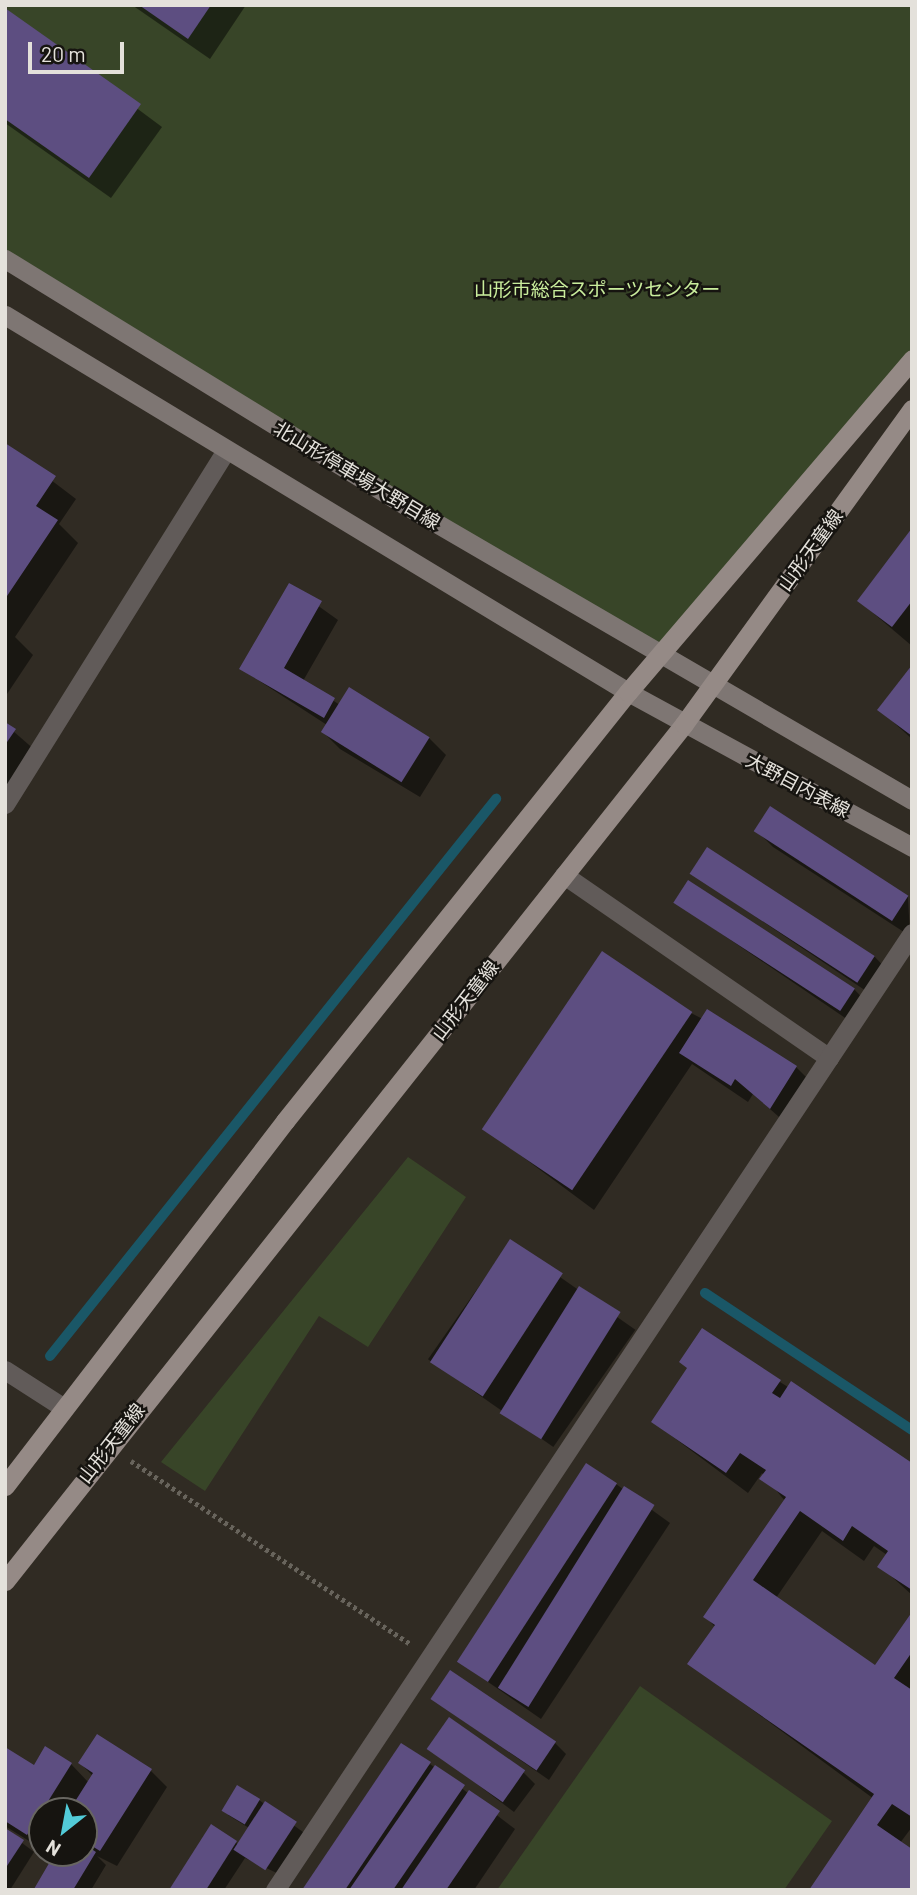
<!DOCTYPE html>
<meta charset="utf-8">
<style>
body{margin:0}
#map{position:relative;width:917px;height:1895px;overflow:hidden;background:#302b23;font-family:Barlow,"Noto Sans JP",sans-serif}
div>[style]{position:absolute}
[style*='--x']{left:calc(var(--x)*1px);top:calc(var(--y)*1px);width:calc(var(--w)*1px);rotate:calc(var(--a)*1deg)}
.green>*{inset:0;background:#384528}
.shadow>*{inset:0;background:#0007;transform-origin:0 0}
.stream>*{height:10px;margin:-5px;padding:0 5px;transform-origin:5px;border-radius:5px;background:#1a5767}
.building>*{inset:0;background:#5d4e81;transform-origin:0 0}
.path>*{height:4.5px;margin-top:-2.25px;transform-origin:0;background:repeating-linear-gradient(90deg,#68645c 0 3.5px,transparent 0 7px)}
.service>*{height:19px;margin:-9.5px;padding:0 9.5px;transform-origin:9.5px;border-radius:9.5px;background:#615b59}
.minor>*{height:19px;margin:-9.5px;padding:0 9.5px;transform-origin:9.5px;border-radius:9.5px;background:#615b59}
.tertiary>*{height:19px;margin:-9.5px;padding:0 9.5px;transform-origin:9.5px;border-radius:9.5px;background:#615b59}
.secondary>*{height:19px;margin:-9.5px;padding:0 9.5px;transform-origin:9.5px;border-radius:9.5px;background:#7e7673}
.primary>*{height:19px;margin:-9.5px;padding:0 9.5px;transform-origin:9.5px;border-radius:9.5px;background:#958a86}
span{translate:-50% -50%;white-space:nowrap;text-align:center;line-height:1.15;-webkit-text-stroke:5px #161410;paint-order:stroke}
.park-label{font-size:19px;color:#c9ed9c}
.street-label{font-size:19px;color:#e4e1db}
.frame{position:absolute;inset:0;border:7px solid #e4e1db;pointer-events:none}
.north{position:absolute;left:28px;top:1797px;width:70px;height:70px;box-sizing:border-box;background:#161410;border:2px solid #686661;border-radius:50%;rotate:211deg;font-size:19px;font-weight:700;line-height:28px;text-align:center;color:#e4e1db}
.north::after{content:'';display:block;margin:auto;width:24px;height:32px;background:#52cbd8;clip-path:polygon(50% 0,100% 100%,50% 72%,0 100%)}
.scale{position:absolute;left:28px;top:42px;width:96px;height:32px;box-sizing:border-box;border:4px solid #e4e1db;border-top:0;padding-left:9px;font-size:21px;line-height:24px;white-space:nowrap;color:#e4e1db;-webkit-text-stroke:5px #161410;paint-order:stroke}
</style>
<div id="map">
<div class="green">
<div style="clip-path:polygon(5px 5px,912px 5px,912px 359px,660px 655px,5px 259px)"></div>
<div style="clip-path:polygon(408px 1157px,466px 1197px,368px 1347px,319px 1316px,205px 1491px,161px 1462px)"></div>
<div style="clip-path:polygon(640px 1686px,832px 1821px,784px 1890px,497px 1890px)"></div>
</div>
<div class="shadow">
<div style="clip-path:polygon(132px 5px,246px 5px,210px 59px)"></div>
<div style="clip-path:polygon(5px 10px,162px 127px,111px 198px,5px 123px)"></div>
<div style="clip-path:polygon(5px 445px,76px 499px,59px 524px,78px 543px,15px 637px,33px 655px,5px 697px)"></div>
<div style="clip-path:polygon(912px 531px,912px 646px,859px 601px)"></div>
<div style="clip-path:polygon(289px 585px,338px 620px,303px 681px,340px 705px,429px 738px,446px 755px,420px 797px,340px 749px,323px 732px,327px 725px,241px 669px)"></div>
<div style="clip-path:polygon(912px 668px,912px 739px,880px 710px)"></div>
<div style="clip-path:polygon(5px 724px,36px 751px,5px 798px)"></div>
<div style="clip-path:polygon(756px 830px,908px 897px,910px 936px,773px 847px)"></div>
<div style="clip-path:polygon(692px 874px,874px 956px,890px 973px,875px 997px)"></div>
<div style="clip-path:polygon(675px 902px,854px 989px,870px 1006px,857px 1026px)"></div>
<div style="clip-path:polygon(691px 1013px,796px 1067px,813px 1084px,787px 1124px,753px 1094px,748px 1102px,692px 1064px,594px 1210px,484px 1128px)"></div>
<div style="left:510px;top:1242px;width:153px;height:143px;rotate:35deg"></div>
<div style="clip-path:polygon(780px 1382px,912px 1465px,912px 1595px,880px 1566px,887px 1555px,874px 1546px,864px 1561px,822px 1531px,776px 1598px,876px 1667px,912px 1615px,912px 1827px,900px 1843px,811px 1890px,874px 1799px,690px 1664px,715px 1627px,706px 1617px,785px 1501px,762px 1473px,748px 1493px,653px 1422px)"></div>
<div style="clip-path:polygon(616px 1484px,670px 1523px,541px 1719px,458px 1661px)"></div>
<div style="clip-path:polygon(432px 1699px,555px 1743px,566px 1754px,549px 1780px)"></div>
<div style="clip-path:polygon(429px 1748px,524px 1773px,535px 1784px,514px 1812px)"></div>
<div style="clip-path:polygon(5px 1749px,35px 1767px,71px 1764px,89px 1783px,93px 1776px,80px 1763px,151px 1771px,167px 1787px,117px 1866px,97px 1856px,106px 1865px,91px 1890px,37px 1890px,58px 1853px,84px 1853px,84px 1811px,42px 1811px,42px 1849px,5px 1826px)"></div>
<div style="clip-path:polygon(430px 1764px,515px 1829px,474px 1890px,304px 1890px)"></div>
<div style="clip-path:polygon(259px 1800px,307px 1835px,281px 1875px,245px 1858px,224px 1890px,171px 1890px,212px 1826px,239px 1845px,249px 1828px,228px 1815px)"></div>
<div style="clip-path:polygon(5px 1830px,34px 1852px,10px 1890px,5px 1890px)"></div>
</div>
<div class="stream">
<div style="--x:705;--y:1293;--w:248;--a:33.5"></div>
<div style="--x:50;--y:1356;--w:714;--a:-51.32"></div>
</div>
<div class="building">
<div style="clip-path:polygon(139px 5px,211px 5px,188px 39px)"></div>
<div style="clip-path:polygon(5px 8px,141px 104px,89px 178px,5px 119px)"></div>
<div style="clip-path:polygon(5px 443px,56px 476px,36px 506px,58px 520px,5px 599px)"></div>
<div style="clip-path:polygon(912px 528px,912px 601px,892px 627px,857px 601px)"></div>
<div style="clip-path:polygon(289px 583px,322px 601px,284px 668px,335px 698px,324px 718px,239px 669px)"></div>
<div style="clip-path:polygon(912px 665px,912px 736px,877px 710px)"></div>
<div style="left:349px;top:687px;width:95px;height:53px;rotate:32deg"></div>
<div style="clip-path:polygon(5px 722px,16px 729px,5px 745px)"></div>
<div style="left:770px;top:806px;width:165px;height:30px;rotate:33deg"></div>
<div style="left:707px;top:847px;width:200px;height:32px;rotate:33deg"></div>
<div style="left:688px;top:880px;width:199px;height:27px;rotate:33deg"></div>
<div style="left:602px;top:951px;width:109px;height:215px;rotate:34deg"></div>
<div style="clip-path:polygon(707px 1009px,797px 1066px,770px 1109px,735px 1079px,731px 1086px,679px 1053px)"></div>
<div style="left:510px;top:1239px;width:63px;height:147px;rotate:33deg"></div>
<div style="left:579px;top:1286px;width:49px;height:150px;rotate:32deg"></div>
<div style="clip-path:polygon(702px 1328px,781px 1380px,772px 1393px,780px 1398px,791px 1381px,912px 1463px,912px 1590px,877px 1567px,888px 1551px,852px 1526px,843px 1541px,800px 1511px,753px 1580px,875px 1665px,912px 1612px,912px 1652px,894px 1678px,912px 1690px,912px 1817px,892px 1804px,877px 1825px,912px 1849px,912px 1890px,809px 1890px,874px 1794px,687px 1664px,715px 1625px,703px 1617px,786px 1497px,759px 1479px,766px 1470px,740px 1453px,726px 1473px,651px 1422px,687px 1368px,679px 1362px)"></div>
<div style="left:586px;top:1463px;width:37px;height:237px;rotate:33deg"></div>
<div style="left:624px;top:1486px;width:36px;height:238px;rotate:32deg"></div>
<div style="left:450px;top:1670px;width:128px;height:35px;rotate:34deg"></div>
<div style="left:449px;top:1717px;width:93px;height:39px;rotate:35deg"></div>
<div style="clip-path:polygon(97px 1734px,152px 1769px,100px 1851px,84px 1841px,84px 1811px,69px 1811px,93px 1773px,78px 1763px)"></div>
<div style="clip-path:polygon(401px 1743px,431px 1762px,345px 1890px,302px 1890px)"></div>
<div style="clip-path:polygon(45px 1746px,72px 1763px,27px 1835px,5px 1821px,5px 1747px,34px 1765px)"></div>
<div style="clip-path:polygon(435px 1765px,465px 1785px,393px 1890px,349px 1890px)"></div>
<div style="left:237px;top:1785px;width:27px;height:30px;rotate:31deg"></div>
<div style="clip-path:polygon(469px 1790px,500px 1811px,446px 1890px,401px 1890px)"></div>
<div style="left:265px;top:1801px;width:38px;height:58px;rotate:33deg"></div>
<div style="clip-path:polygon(211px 1824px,237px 1841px,206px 1890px,169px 1890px)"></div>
<div style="clip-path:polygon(5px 1828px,24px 1840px,5px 1869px)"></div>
<div style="clip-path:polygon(84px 1844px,96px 1852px,73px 1890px,34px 1889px,55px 1853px,84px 1853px)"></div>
</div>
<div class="path">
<div style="--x:131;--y:1461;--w:334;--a:33.2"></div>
</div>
<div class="service">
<div style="--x:564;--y:875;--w:322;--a:34.6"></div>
</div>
<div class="minor">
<div style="--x:275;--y:1890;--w:1150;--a:-56.35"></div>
</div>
<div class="tertiary">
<div style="--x:5;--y:804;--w:415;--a:-58"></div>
<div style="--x:5;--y:1370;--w:67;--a:32.7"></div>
</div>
<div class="secondary">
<div style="--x:5;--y:259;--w:472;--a:31.6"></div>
<div style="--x:407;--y:506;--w:584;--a:30.21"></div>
<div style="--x:5;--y:315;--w:728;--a:31.18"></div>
<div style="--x:628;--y:692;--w:324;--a:28.6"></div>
</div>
<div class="primary">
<div style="--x:5;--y:1486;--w:460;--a:-52.5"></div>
<div style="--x:285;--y:1121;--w:549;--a:-51.36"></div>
<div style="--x:628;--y:692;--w:438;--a:-49.5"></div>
<div style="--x:5;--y:1581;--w:1093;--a:-51.61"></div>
<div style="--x:684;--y:724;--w:389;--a:-54.1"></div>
</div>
<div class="park-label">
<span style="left:597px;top:289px">山形市総合スポーツセンター</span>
</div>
<div class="street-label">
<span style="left:357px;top:475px;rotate:31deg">北山形停車場大野目線</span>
<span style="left:810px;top:550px;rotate:-54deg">山形天童線</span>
<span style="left:798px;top:785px;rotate:28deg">大野目内表線</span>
<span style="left:465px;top:1000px;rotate:-52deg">山形天童線</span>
<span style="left:111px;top:1443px;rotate:-52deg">山形天童線</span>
</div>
<div class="frame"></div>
<div class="north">N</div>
<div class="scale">20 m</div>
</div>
